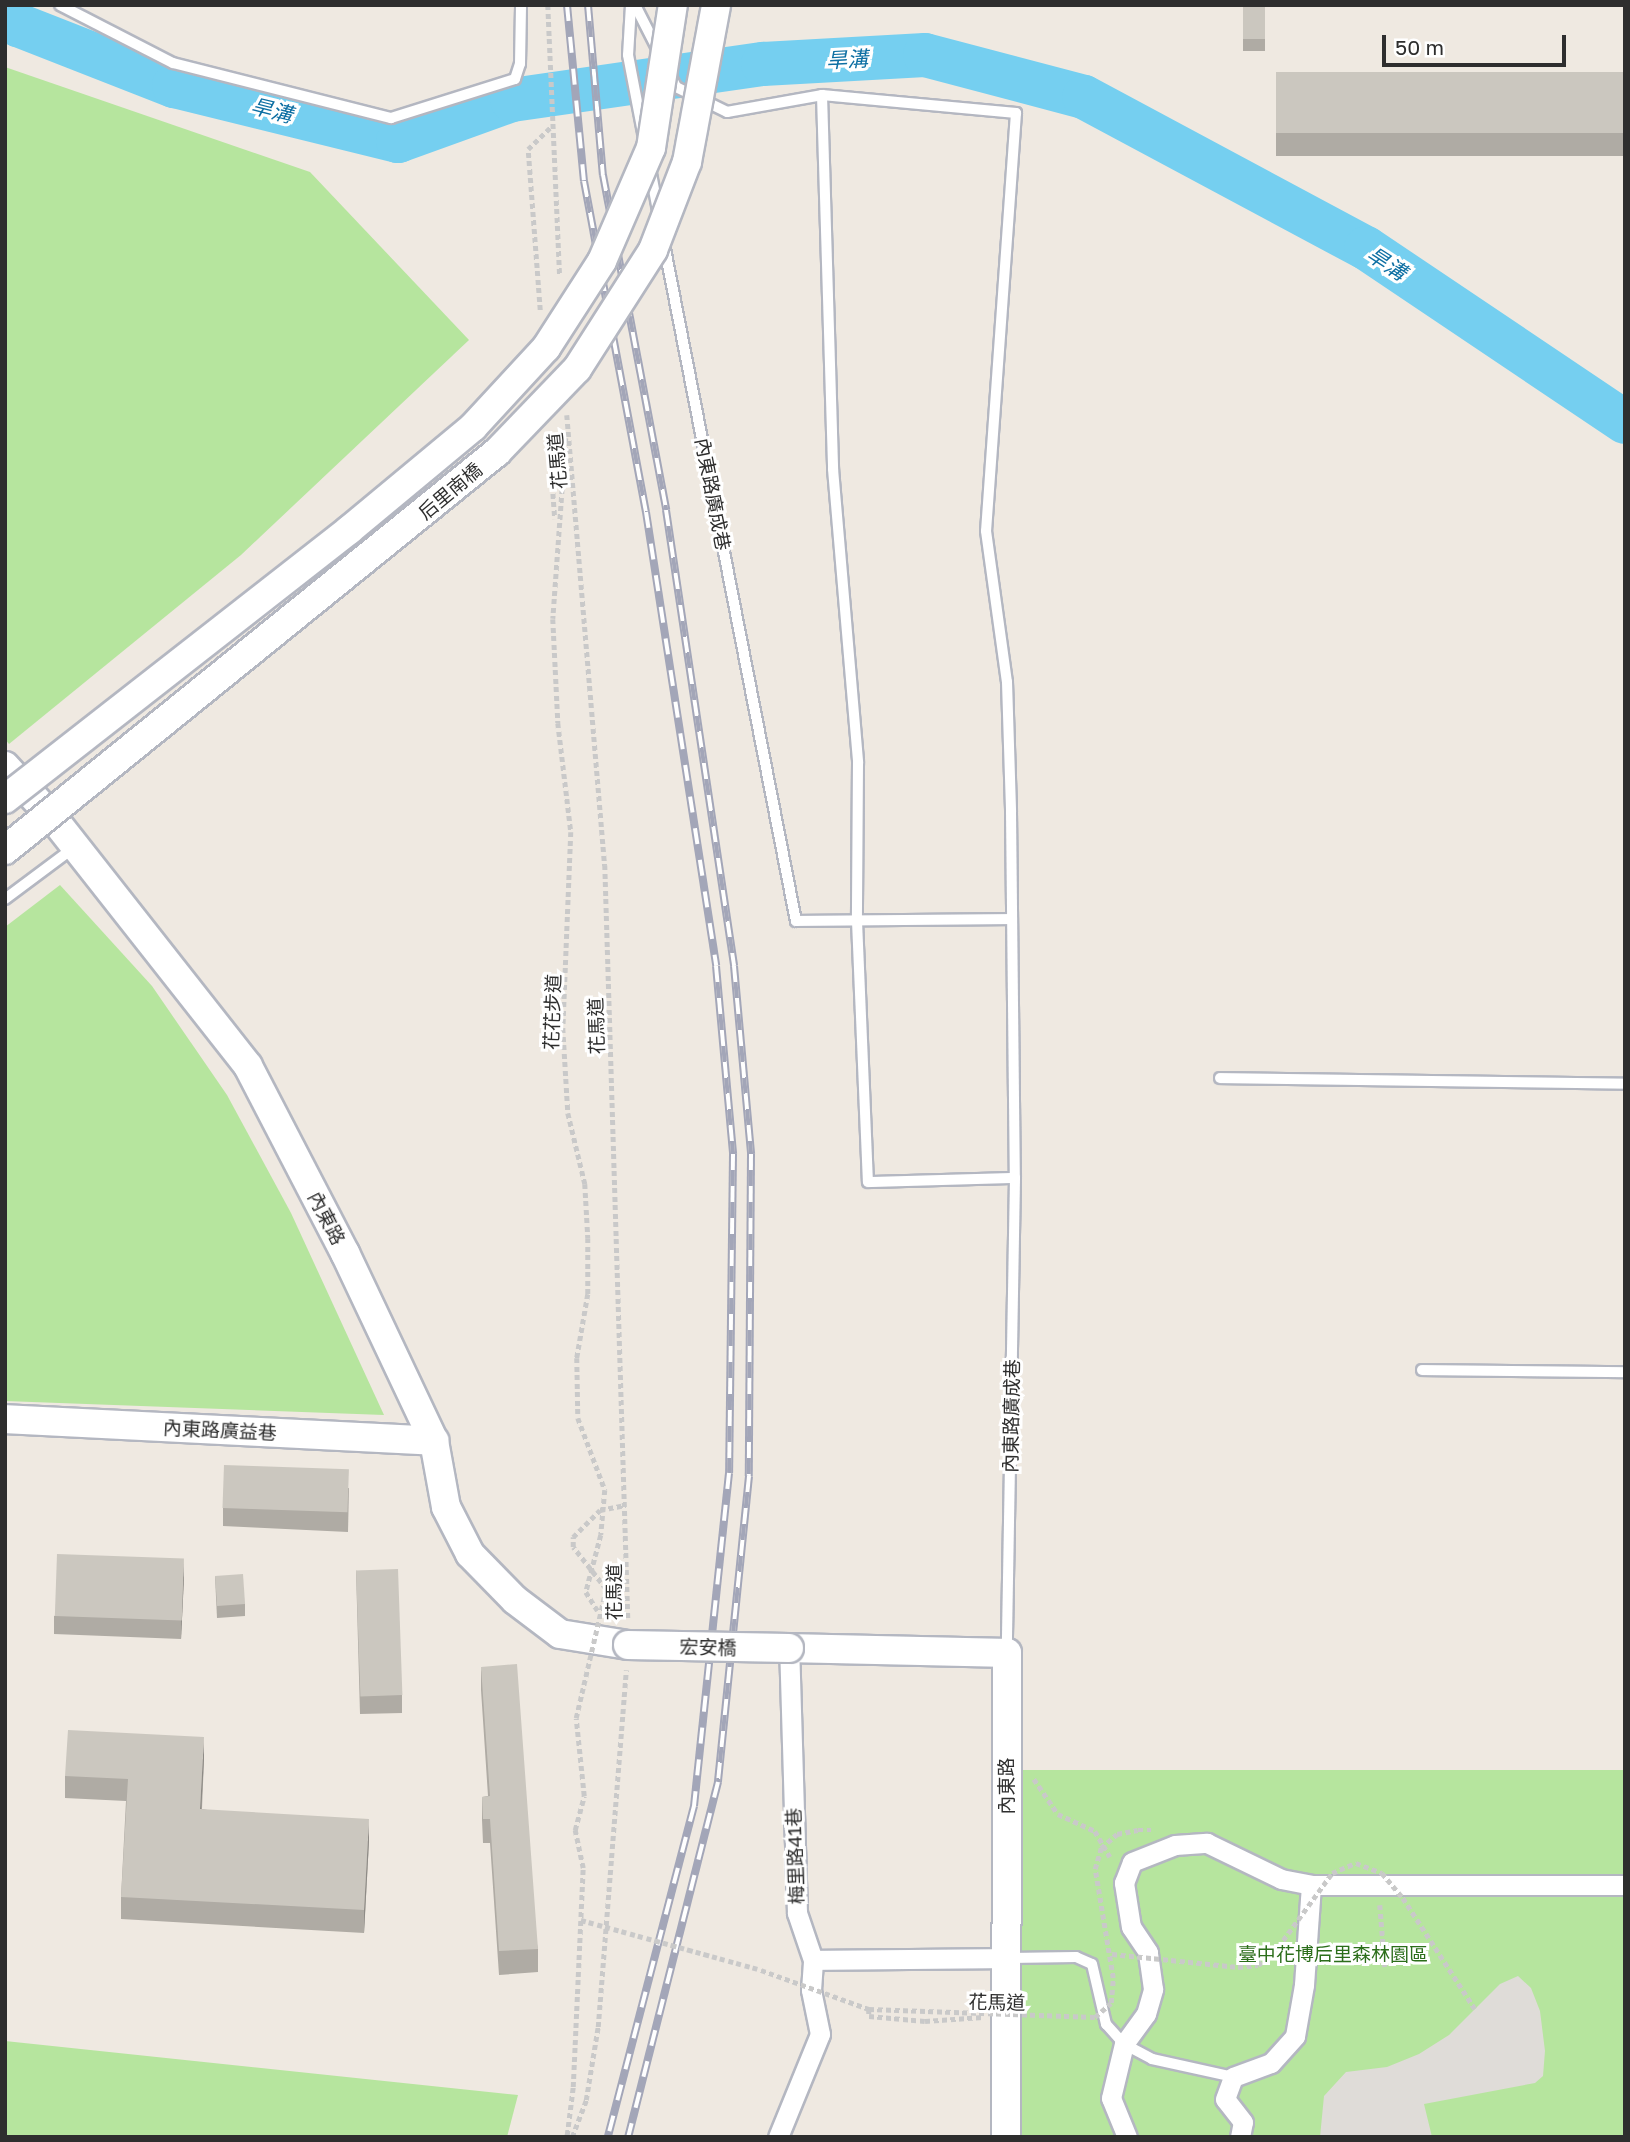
<!DOCTYPE html>
<meta charset="utf-8">
<style>
body{margin:0}
#map{position:relative;width:1630px;height:2142px;overflow:hidden;background:#efe9e1;font-family:"Golos Text","Noto Sans TC",sans-serif}
div>[style]{position:absolute}
[style*='--x']{left:calc(var(--x)*1px);top:calc(var(--y)*1px);width:calc(var(--w)*1px);rotate:calc(var(--a)*1deg)}
.green>*{inset:0;background:#b6e59e;transform-origin:0 0}
.plaza>*{inset:0;background:#dfdcd8}
.river>*{height:44px;margin:-22px;padding:0 22px;transform-origin:22px;border-radius:22px;background:#75cff0}
.path>*{height:4.5px;margin-top:-2.25px;transform-origin:0;background:repeating-linear-gradient(90deg,#c9c9c9 0 5px,transparent 0 8.5px)}
.roads{filter:drop-shadow(2px 0 #b4b7c1) drop-shadow(-2px 0 #b4b7c1) drop-shadow(0 2px #b4b7c1) drop-shadow(0 -2px #b4b7c1)}
.lane>*{height:10px;margin:-5px;padding:0 5px;transform-origin:5px;border-radius:5px;background:#fff}
.street>*{height:19px;margin:-9.5px;padding:0 9.5px;transform-origin:9.5px;border-radius:9.5px;background:#fff}
.secondary>*{height:28px;margin:-14px;padding:0 14px;transform-origin:14px;border-radius:14px;background:#fff}
.rail>*{height:8px;margin-top:-4px;transform-origin:0;background:repeating-linear-gradient(90deg,#fff 0 16px,#a3a6b8 0 32px);box-sizing:border-box;border-block:2px solid #a3a6b8}
.path-bridge>*{height:4.5px;margin-top:-2.25px;transform-origin:0;background:repeating-linear-gradient(90deg,#c9c9c9 0 5px,transparent 0 8.5px)}
.bridges{filter:drop-shadow(2px 0 #b4b7c1) drop-shadow(-2px 0 #b4b7c1) drop-shadow(0 2px #b4b7c1) drop-shadow(0 -2px #b4b7c1)}
.secondary-bridge>*{height:28px;margin:-14px;padding:0 14px;transform-origin:14px;border-radius:14px;background:#fff}
.wall>*{inset:0;background:#afaba4;transform-origin:0 0}
.shaded-wall>*{inset:0;background:#8e8b86}
.building>*{inset:0;background:#cbc7bf;transform-origin:0 0}
span{translate:-50% -50%;white-space:nowrap;text-align:center;line-height:1.15;-webkit-text-stroke:6px #fff;paint-order:stroke}
.street-label{font-size:19px;color:#2e2e2e}
.park-label{font-size:19px;color:#2c6e1b}
.water-label{font-size:21px;color:#0d6fa3;font-style:italic}
.frame{position:absolute;inset:0;border:7px solid #2e2e2e;pointer-events:none}
.scale{position:absolute;left:1382px;top:35px;width:184px;height:32px;box-sizing:border-box;border:4px solid #2e2e2e;border-top:0;padding-left:9px;font-size:21px;line-height:24px;white-space:nowrap;color:#2e2e2e;-webkit-text-stroke:5px #fff;paint-order:stroke}
</style>
<div id="map">
<div class="green">
<div style="clip-path:polygon(5px 67px,310px 172px,469px 340px,241px 555px,9px 744px,5px 739px)"></div>
<div style="clip-path:polygon(60px 885px,152px 986px,227px 1095px,291px 1213px,384px 1415px,5px 1401px,5px 927px)"></div>
<div style="left:1625px;top:1770px;width:367px;height:604px;rotate:90deg"></div>
<div style="clip-path:polygon(5px 2041px,518px 2095px,507px 2137px,5px 2137px)"></div>
</div>
<div class="plaza">
<div style="clip-path:polygon(1518px 1976px,1531px 1988px,1540px 2011px,1545px 2051px,1543px 2076px,1535px 2083px,1424px 2104px,1432px 2137px,1320px 2137px,1324px 2096px,1346px 2072px,1387px 2067px,1419px 2054px,1449px 2035px,1500px 1984px)"></div>
</div>
<div class="river">
<div style="--x:5;--y:13;--w:18;--a:43"></div>
<div style="--x:18;--y:25;--w:168;--a:21.4"></div>
<div style="--x:174;--y:86;--w:231;--a:13.8"></div>
<div style="--x:398;--y:141;--w:121;--a:-19.8"></div>
<div style="--x:512;--y:100;--w:254;--a:-8.2"></div>
<div style="--x:763;--y:64;--w:162;--a:-3.2"></div>
<div style="--x:925;--y:55;--w:164;--a:14.8"></div>
<div style="--x:1084;--y:97;--w:320;--a:28.2"></div>
<div style="--x:1366;--y:248;--w:312;--a:33.9"></div>
</div>
<div class="path">
<div style="--x:548;--y:5;--w:272;--a:87.5"></div>
<div style="--x:540;--y:310;--w:161;--a:-94.3"></div>
<div style="--x:528;--y:149;--w:33;--a:-44"></div>
<div style="--x:567;--y:415;--w:452;--a:85.2"></div>
<div style="--x:605;--y:865;--w:754;--a:88.25"></div>
<div style="--x:549;--y:434;--w:85;--a:86"></div>
<div style="--x:566;--y:438;--w:181;--a:94.1"></div>
<div style="--x:553;--y:619;--w:104;--a:87.2"></div>
<div style="--x:558;--y:723;--w:110;--a:83.2"></div>
<div style="--x:571;--y:832;--w:196;--a:92.3"></div>
<div style="--x:563;--y:1028;--w:85;--a:86.6"></div>
<div style="--x:568;--y:1113;--w:73;--a:76.5"></div>
<div style="--x:585;--y:1184;--w:54;--a:86.8"></div>
<div style="--x:588;--y:1238;--w:56;--a:90"></div>
<div style="--x:588;--y:1294;--w:65;--a:99.8"></div>
<div style="--x:577;--y:1358;--w:60;--a:89"></div>
<div style="--x:578;--y:1418;--w:77;--a:69.4"></div>
<div style="--x:605;--y:1490;--w:45;--a:95.1"></div>
<div style="--x:601;--y:1535;--w:59;--a:104.7"></div>
<div style="--x:586;--y:1592;--w:22;--a:58"></div>
<div style="--x:600;--y:1510;--w:26;--a:-11"></div>
<div style="--x:1034;--y:1779;--w:42;--a:55.6"></div>
<div style="--x:1058;--y:1814;--w:41;--a:24.7"></div>
<div style="--x:1095;--y:1831;--w:30;--a:60"></div>
<div style="--x:1138;--y:1830;--w:13;--a:0"></div>
<div style="--x:1380;--y:1905;--w:62;--a:85.4"></div>
<div style="--x:869;--y:2009;--w:7;--a:90"></div>
<div style="--x:869;--y:2016;--w:56;--a:5.1"></div>
<div style="--x:925;--y:2021;--w:58;--a:-3.9"></div>
<div style="--x:566;--y:2137;--w:2;--a:-63"></div>
<div style="--x:572;--y:2137;--w:40;--a:-69"></div>
<div style="--x:586;--y:2100;--w:74;--a:-80.7"></div>
<div style="--x:598;--y:2027;--w:358;--a:-85.5"></div>
</div>
<div class="roads">
<div class="lane">
<div style="--x:60;--y:5;--w:127;--a:27.2"></div>
<div style="--x:173;--y:63;--w:225;--a:14.2"></div>
<div style="--x:391;--y:118;--w:130;--a:-17.5"></div>
<div style="--x:515;--y:79;--w:16;--a:-72"></div>
<div style="--x:520;--y:64;--w:59;--a:-89"></div>
<div style="--x:631;--y:5;--w:50;--a:93.4"></div>
<div style="--x:628;--y:55;--w:79;--a:79.1"></div>
<div style="--x:635;--y:5;--w:53;--a:62.9"></div>
<div style="--x:670;--y:75;--w:13;--a:63"></div>
<div style="--x:676;--y:87;--w:57;--a:26.1"></div>
<div style="--x:727;--y:112;--w:97;--a:-10.1"></div>
<div style="--x:822;--y:95;--w:195;--a:5.3"></div>
<div style="--x:1016;--y:113;--w:419;--a:94.1"></div>
<div style="--x:986;--y:531;--w:152;--a:82.1"></div>
<div style="--x:1007;--y:682;--w:130;--a:88.2"></div>
<div style="--x:1011;--y:812;--w:366;--a:89.4"></div>
<div style="--x:1015;--y:1178;--w:474;--a:91"></div>
<div style="--x:822;--y:95;--w:374;--a:88.3"></div>
<div style="--x:833;--y:469;--w:295;--a:85.1"></div>
<div style="--x:858;--y:763;--w:158;--a:90.4"></div>
<div style="--x:857;--y:921;--w:261;--a:87.6"></div>
<div style="--x:868;--y:1182;--w:147;--a:-1.6"></div>
<div style="--x:650;--y:168;--w:49;--a:79.4"></div>
<div style="--x:664;--y:244;--w:690;--a:78.97"></div>
<div style="--x:796;--y:921;--w:216;--a:-0.5"></div>
<div style="--x:5;--y:899;--w:84;--a:-36.7"></div>
<div style="--x:1220;--y:1078;--w:405;--a:0.8"></div>
<div style="--x:1422;--y:1370;--w:203;--a:0.6"></div>
<div style="--x:1009;--y:1958;--w:67;--a:-0.9"></div>
<div style="--x:1076;--y:1957;--w:17;--a:24"></div>
<div style="--x:1092;--y:1964;--w:62;--a:76.9"></div>
<div style="--x:1106;--y:2024;--w:27;--a:48"></div>
<div style="--x:1124;--y:2044;--w:32;--a:28"></div>
<div style="--x:1152;--y:2059;--w:83;--a:12.5"></div>
</div>
<div class="street">
<div style="--x:813;--y:1960;--w:192;--a:-0.6"></div>
<div style="--x:778;--y:2137;--w:111;--a:-67.8"></div>
<div style="--x:820;--y:2034;--w:45;--a:-101.6"></div>
<div style="--x:811;--y:1990;--w:30;--a:-86"></div>
<div style="--x:813;--y:1960;--w:50;--a:-108.8"></div>
<div style="--x:797;--y:1913;--w:265;--a:-91.7"></div>
<div style="--x:1127;--y:2137;--w:42;--a:-112.3"></div>
<div style="--x:1111;--y:2098;--w:56;--a:-76.5"></div>
<div style="--x:1124;--y:2044;--w:37;--a:-54"></div>
<div style="--x:1146;--y:2014;--w:26;--a:-74"></div>
<div style="--x:1153;--y:1989;--w:37;--a:-98"></div>
<div style="--x:1148;--y:1952;--w:30;--a:-124"></div>
<div style="--x:1131;--y:1927;--w:45;--a:-99"></div>
<div style="--x:1124;--y:1883;--w:22;--a:-69"></div>
<div style="--x:1132;--y:1862;--w:46;--a:-21.6"></div>
<div style="--x:1175;--y:1845;--w:32;--a:-4"></div>
<div style="--x:1207;--y:1843;--w:82;--a:25.9"></div>
<div style="--x:1281;--y:1879;--w:31;--a:11"></div>
<div style="--x:1311;--y:1885;--w:314;--a:0"></div>
<div style="--x:1240;--y:2137;--w:15;--a:-79"></div>
<div style="--x:1243;--y:2122;--w:29;--a:-128"></div>
<div style="--x:1225;--y:2099;--w:23;--a:-70"></div>
<div style="--x:1233;--y:2077;--w:40;--a:-20.2"></div>
<div style="--x:1271;--y:2063;--w:36;--a:-48"></div>
<div style="--x:1295;--y:2036;--w:52;--a:-80"></div>
<div style="--x:1304;--y:1985;--w:100;--a:-86"></div>
</div>
<div class="secondary">
<div style="--x:5;--y:766;--w:71;--a:47.3"></div>
<div style="--x:53;--y:818;--w:315;--a:51.8"></div>
<div style="--x:248;--y:1066;--w:211;--a:62.6"></div>
<div style="--x:345;--y:1253;--w:208;--a:64.7"></div>
<div style="--x:434;--y:1441;--w:67;--a:79.7"></div>
<div style="--x:446;--y:1507;--w:53;--a:62.9"></div>
<div style="--x:470;--y:1554;--w:64;--a:45.6"></div>
<div style="--x:515;--y:1600;--w:56;--a:37.1"></div>
<div style="--x:560;--y:1634;--w:69;--a:9.2"></div>
<div style="--x:5;--y:1419;--w:430;--a:2.9"></div>
<div style="--x:789;--y:1648;--w:218;--a:1.3"></div>
<div style="--x:1007;--y:1653;--w:484;--a:90.1"></div>
</div>
</div>
<div class="rail">
<div style="--x:567;--y:5;--w:177;--a:84.5"></div>
<div style="--x:584;--y:181;--w:337;--a:79.4"></div>
<div style="--x:646;--y:512;--w:459;--a:81.2"></div>
<div style="--x:716;--y:966;--w:189;--a:84.8"></div>
<div style="--x:733;--y:1154;--w:319;--a:90.7"></div>
<div style="--x:729;--y:1473;--w:335;--a:96"></div>
<div style="--x:694;--y:1806;--w:342;--a:104.6"></div>
<div style="--x:588;--y:5;--w:171;--a:85"></div>
<div style="--x:603;--y:175;--w:341;--a:79.3"></div>
<div style="--x:666;--y:510;--w:461;--a:81.5"></div>
<div style="--x:734;--y:966;--w:189;--a:84.8"></div>
<div style="--x:751;--y:1154;--w:322;--a:90.4"></div>
<div style="--x:749;--y:1476;--w:308;--a:95.8"></div>
<div style="--x:718;--y:1782;--w:366;--a:104.2"></div>
</div>
<div class="path-bridge">
<div style="--x:581;--y:1920;--w:187;--a:15.5"></div>
<div style="--x:761;--y:1970;--w:115;--a:19.9"></div>
<div style="--x:869;--y:2009;--w:226;--a:2"></div>
<div style="--x:1095;--y:2017;--w:21;--a:-41"></div>
<div style="--x:1111;--y:2003;--w:25;--a:-85"></div>
<div style="--x:1113;--y:1978;--w:110;--a:-99.4"></div>
<div style="--x:1095;--y:1869;--w:22;--a:-74"></div>
<div style="--x:1101;--y:1848;--w:21;--a:-41"></div>
<div style="--x:1117;--y:1834;--w:21;--a:-11"></div>
<div style="--x:1112;--y:1954;--w:127;--a:5.9"></div>
<div style="--x:1238;--y:1967;--w:20;--a:-6"></div>
<div style="--x:1258;--y:1965;--w:19;--a:-36"></div>
<div style="--x:1273;--y:1954;--w:100;--a:-53.9"></div>
<div style="--x:1332;--y:1873;--w:26;--a:-23"></div>
<div style="--x:1356;--y:1863;--w:28;--a:21"></div>
<div style="--x:1382;--y:1873;--w:33;--a:50"></div>
<div style="--x:1403;--y:1898;--w:132;--a:57"></div>
<div style="--x:567;--y:2135;--w:48;--a:-82.9"></div>
<div style="--x:573;--y:2087;--w:219;--a:-87.4"></div>
<div style="--x:583;--y:1868;--w:39;--a:-102"></div>
<div style="--x:575;--y:1830;--w:35;--a:-75"></div>
<div style="--x:584;--y:1796;--w:78;--a:-95.9"></div>
<div style="--x:576;--y:1718;--w:132;--a:-76.9"></div>
<div style="--x:606;--y:1589;--w:53;--a:-128.2"></div>
<div style="--x:573;--y:1547;--w:10;--a:-90"></div>
<div style="--x:573;--y:1537;--w:38;--a:-45"></div>
</div>
<div class="bridges">
<div class="secondary-bridge">
<div style="--x:5;--y:799;--w:437;--a:-38"></div>
<div style="--x:349;--y:530;--w:161;--a:-39.7"></div>
<div style="--x:473;--y:427;--w:108;--a:-47.3"></div>
<div style="--x:546;--y:348;--w:103;--a:-57.2"></div>
<div style="--x:602;--y:261;--w:123;--a:-66.6"></div>
<div style="--x:651;--y:148;--w:145;--a:-81.3"></div>
<div style="--x:5;--y:850;--w:633;--a:-38.97"></div>
<div style="--x:497;--y:452;--w:115;--a:-46.1"></div>
<div style="--x:577;--y:369;--w:141;--a:-57.4"></div>
<div style="--x:653;--y:250;--w:94;--a:-68.9"></div>
<div style="--x:687;--y:162;--w:160;--a:-79.5"></div>
<div style="--x:628;--y:1645;--w:161;--a:1.1"></div>
</div>
</div>
<div class="wall">
<div style="left:1243px;top:5px;width:22px;height:46px"></div>
<div style="left:1625px;top:72px;width:84px;height:349px;rotate:90deg"></div>
<div style="clip-path:polygon(349px 1488px,348px 1532px,223px 1526px,223px 1508px)"></div>
<div style="clip-path:polygon(356px 1570px,402px 1695px,402px 1713px,360px 1714px)"></div>
<div style="clip-path:polygon(215px 1576px,245px 1604px,245px 1616px,217px 1618px)"></div>
<div style="clip-path:polygon(184px 1577px,181px 1639px,54px 1634px,54px 1616px)"></div>
<div style="clip-path:polygon(481px 1667px,538px 1949px,538px 1972px,499px 1975px,490px 1843px,483px 1843px,482px 1820px,482px 1797px,488px 1796px,481px 1690px)"></div>
<div style="clip-path:polygon(204px 1759px,202px 1809px,369px 1841px,364px 1933px,121px 1919px,121px 1897px,126px 1801px,65px 1798px,65px 1776px)"></div>
</div>
<div class="shaded-wall">
<div style="clip-path:polygon(184px 1559px,184px 1577px,181px 1639px,181px 1621px)"></div>
<div style="clip-path:polygon(204px 1737px,204px 1759px,200px 1832px,200px 1809px)"></div>
<div style="clip-path:polygon(369px 1819px,369px 1841px,364px 1933px,364px 1910px)"></div>
</div>
<div class="building">
<div style="left:1243px;top:5px;width:22px;height:34px"></div>
<div style="left:1625px;top:72px;width:61px;height:349px;rotate:90deg"></div>
<div style="left:224px;top:1465px;width:125px;height:43px;rotate:2deg"></div>
<div style="left:57px;top:1554px;width:127px;height:62px;rotate:2deg"></div>
<div style="left:398px;top:1569px;width:126px;height:42px;rotate:88deg"></div>
<div style="left:243px;top:1574px;width:30px;height:28px;rotate:86deg"></div>
<div style="clip-path:polygon(517px 1664px,538px 1949px,499px 1951px,490px 1819px,483px 1819px,482px 1797px,490px 1796px,481px 1667px)"></div>
<div style="clip-path:polygon(68px 1730px,204px 1737px,200px 1809px,369px 1819px,364px 1910px,121px 1897px,128px 1779px,65px 1776px)"></div>
</div>
<div class="street-label">
<span style="left:557px;top:461px;rotate:-95deg">花馬道</span>
<span style="left:450px;top:491px;rotate:-40deg">后里南橋</span>
<span style="left:713px;top:494px;rotate:79deg">內東路廣成巷</span>
<span style="left:552px;top:1012px;rotate:-88deg">花花步道</span>
<span style="left:596px;top:1026px;rotate:-92deg">花馬道</span>
<span style="left:327px;top:1218px;rotate:63deg">內東路</span>
<span style="left:1011px;top:1416px;rotate:-89deg">內東路廣成巷</span>
<span style="left:220px;top:1430px;rotate:3deg">內東路廣益巷</span>
<span style="left:614px;top:1592px;rotate:-90deg">花馬道</span>
<span style="left:708px;top:1647px;rotate:1deg">宏安橋</span>
<span style="left:1006px;top:1786px;rotate:-90deg">內東路</span>
<span style="left:795px;top:1856px;rotate:-92deg">梅里路41巷</span>
<span style="left:997px;top:2002px;rotate:1deg">花馬道</span>
</div>
<div class="park-label">
<span style="left:1333px;top:1954px">臺中花博后里森林園區</span>
</div>
<div class="water-label">
<span style="left:847px;top:59px;rotate:-3deg">旱溝</span>
<span style="left:272px;top:110px;rotate:14deg">旱溝</span>
<span style="left:1387px;top:263px;rotate:33deg">旱溝</span>
</div>
<div class="frame"></div>
<div class="scale">50 m</div>
</div>
